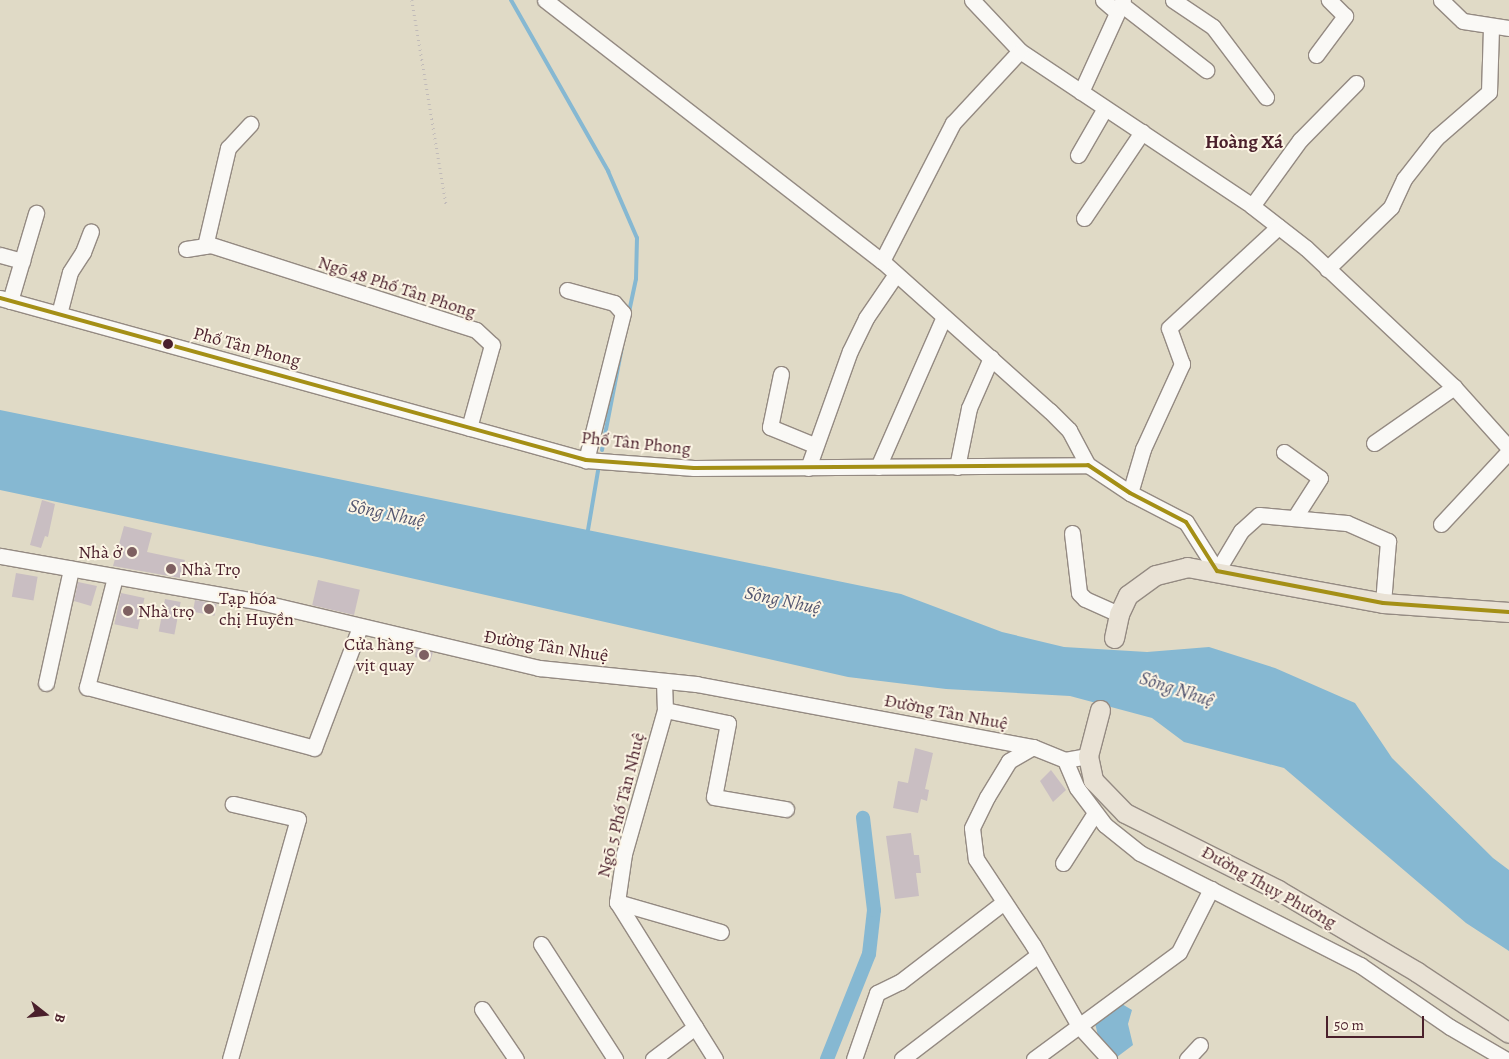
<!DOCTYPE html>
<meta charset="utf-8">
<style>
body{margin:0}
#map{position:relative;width:1509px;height:1059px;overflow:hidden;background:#e0dac6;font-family:Alegreya,serif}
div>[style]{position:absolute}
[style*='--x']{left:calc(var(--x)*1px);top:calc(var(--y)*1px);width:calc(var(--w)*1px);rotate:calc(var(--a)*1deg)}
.water>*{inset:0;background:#86b8d2}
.stream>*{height:4px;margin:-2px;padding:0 2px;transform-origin:2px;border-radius:2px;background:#86b8d2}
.canal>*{height:14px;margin:-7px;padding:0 7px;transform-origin:7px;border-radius:7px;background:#86b8d2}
.building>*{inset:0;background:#c9bec2;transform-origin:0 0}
.path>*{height:2.5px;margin-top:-1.25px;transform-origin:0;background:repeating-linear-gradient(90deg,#c1bbb9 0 1px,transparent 0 5px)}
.roads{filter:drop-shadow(1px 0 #948a82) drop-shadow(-1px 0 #948a82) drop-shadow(0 1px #948a82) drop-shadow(0 -1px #948a82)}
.minor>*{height:15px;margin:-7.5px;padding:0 7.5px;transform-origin:7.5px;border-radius:7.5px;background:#faf9f6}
.major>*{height:19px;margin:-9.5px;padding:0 9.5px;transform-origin:9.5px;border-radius:9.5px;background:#e9e2d5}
.bus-1>*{height:4px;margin:-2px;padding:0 2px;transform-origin:2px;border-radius:2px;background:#a48f16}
.dots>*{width:14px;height:14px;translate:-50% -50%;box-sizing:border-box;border:2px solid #fcf5e5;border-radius:50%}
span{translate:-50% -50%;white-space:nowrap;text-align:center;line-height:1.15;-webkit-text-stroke:4px #fcf5e5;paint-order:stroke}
.street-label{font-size:18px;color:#4a1f2b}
.poi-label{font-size:18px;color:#4a1f2b}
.right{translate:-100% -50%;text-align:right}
.left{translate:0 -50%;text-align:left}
.neighbourhood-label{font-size:19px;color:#4a1f2b;font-weight:700}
.water-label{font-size:19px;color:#535670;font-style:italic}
.north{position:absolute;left:20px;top:989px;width:50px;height:50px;-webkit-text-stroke:4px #fcf5e5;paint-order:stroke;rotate:106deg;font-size:14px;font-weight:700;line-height:20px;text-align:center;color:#4a1f2b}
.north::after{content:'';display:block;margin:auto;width:18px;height:22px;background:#4a1f2b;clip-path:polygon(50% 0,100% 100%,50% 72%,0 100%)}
.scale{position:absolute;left:1326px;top:1016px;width:98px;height:22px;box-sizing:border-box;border:2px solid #4a1f2b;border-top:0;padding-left:6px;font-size:15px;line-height:18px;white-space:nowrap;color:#4a1f2b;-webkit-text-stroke:4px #fcf5e5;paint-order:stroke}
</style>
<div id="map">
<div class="water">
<div style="clip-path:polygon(0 410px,901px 594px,1002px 632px,1064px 647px,1147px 652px,1209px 647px,1275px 668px,1355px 703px,1392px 758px,1493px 858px,1509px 870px,1509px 951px,1466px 923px,1284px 768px,1184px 742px,1152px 718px,1070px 696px,946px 689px,848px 677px,322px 558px,0 490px)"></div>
<div style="clip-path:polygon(1122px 1004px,1132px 1010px,1128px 1024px,1133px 1045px,1117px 1057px,1099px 1040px,1095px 1023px)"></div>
</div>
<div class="stream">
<div style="--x:511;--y:0;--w:197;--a:60.4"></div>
<div style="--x:608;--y:171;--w:73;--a:66.6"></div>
<div style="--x:637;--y:238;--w:41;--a:91.4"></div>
<div style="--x:636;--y:279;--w:35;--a:102"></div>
<div style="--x:602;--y:450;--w:105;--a:-79"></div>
<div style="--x:588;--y:530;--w:60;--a:-80.4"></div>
</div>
<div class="canal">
<div style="--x:827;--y:1059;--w:113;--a:-68.2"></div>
<div style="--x:869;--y:954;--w:44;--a:-83.5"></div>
<div style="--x:874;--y:910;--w:93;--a:-96.8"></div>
</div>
<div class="building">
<div style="clip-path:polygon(42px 500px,55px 504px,48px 537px,45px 536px,41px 548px,30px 545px)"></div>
<div style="clip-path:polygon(124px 526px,152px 533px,147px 552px,185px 560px,180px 578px,113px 566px)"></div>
<div style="left:16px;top:573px;width:22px;height:24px;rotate:10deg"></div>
<div style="left:318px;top:580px;width:43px;height:26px;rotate:13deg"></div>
<div style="clip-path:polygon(78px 582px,97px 586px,91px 606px,74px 601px)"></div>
<div style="left:121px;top:593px;width:24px;height:32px;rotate:12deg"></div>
<div style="left:165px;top:599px;width:16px;height:33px;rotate:11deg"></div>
<div style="left:195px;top:600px;width:22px;height:12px;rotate:10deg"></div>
<div style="clip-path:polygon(416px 648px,433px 652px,430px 662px,415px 657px)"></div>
<div style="clip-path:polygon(915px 748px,933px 753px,925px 789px,929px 790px,927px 801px,921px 799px,918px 813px,893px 808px,898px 781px,908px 783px)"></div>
<div style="clip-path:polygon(1051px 770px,1066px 790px,1053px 802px,1040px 781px)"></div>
<div style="clip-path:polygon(911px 833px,914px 855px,919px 855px,921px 873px,916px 873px,919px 896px,895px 899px,886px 836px)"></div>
</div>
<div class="path">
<div style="--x:412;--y:0;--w:207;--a:80.5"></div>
</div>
<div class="roads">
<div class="minor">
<div style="--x:545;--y:0;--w:426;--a:37.8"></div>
<div style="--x:882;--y:261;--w:225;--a:41.8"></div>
<div style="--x:1050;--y:411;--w:27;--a:45"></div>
<div style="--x:1069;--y:430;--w:40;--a:62"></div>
<div style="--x:972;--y:0;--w:70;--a:46.7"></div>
<div style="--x:1020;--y:51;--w:279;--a:33.7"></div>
<div style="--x:1252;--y:206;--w:68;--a:37.9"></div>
<div style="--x:1306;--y:248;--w:203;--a:43.2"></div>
<div style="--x:1454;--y:387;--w:82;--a:48"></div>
<div style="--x:1103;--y:0;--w:18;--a:41"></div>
<div style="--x:1173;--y:0;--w:48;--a:34"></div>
<div style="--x:1213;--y:27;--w:88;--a:52.9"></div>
<div style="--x:1441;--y:0;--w:30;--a:44"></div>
<div style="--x:1463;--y:21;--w:47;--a:8.7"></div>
<div style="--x:1121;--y:4;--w:108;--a:37.8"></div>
<div style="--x:1316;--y:55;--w:49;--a:-53.4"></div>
<div style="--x:1345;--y:16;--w:23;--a:-135"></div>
<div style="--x:1081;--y:92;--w:101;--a:-65.5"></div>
<div style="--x:1078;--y:155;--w:54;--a:-60.1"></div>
<div style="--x:1252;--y:206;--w:82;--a:-54"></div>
<div style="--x:1300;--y:140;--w:80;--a:-45.5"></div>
<div style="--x:1084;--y:218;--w:104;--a:-56"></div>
<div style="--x:205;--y:246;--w:101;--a:-76.8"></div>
<div style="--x:228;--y:148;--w:33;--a:-47"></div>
<div style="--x:186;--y:249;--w:25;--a:-9"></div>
<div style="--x:211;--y:245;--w:278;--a:17.8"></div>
<div style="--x:476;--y:330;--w:22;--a:43"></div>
<div style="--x:492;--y:345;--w:86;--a:105.5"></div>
<div style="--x:0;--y:255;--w:23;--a:15"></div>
<div style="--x:882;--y:261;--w:155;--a:-62.8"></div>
<div style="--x:953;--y:123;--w:98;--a:-47.1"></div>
<div style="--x:1327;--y:269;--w:89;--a:-44.1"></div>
<div style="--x:1391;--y:207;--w:31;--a:-65"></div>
<div style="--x:1404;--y:179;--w:52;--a:-52"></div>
<div style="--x:1436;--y:138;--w:70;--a:-41"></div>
<div style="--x:1489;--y:92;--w:65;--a:-88.2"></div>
<div style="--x:567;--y:290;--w:49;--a:15.5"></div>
<div style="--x:614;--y:303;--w:13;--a:48"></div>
<div style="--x:623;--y:313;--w:152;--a:104.1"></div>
<div style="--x:0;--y:298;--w:608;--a:15.45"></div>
<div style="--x:586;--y:460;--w:108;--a:4.2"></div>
<div style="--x:694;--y:468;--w:394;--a:-0.4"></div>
<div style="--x:1088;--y:465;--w:50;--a:33.7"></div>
<div style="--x:1130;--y:493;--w:63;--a:27.4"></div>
<div style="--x:1186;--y:522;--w:58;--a:57.7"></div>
<div style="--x:10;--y:301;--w:92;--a:-73.5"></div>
<div style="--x:59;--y:314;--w:43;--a:-75.3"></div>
<div style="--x:70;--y:272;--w:24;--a:-57"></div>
<div style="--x:83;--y:252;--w:22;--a:-69"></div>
<div style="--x:781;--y:374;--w:54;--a:101.7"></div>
<div style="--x:770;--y:427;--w:48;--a:22.2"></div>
<div style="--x:1374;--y:443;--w:98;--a:-35"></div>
<div style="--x:1284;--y:452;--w:44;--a:35.8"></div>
<div style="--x:1320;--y:478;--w:46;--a:122.7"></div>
<div style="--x:878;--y:467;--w:164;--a:-66.3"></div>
<div style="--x:957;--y:467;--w:60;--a:-78.5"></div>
<div style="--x:969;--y:408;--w:55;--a:-66.3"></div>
<div style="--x:808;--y:468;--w:124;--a:-70.3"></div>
<div style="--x:850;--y:351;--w:37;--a:-64"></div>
<div style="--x:866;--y:318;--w:53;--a:-55.7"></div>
<div style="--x:1130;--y:493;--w:46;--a:-73.5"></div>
<div style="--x:1143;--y:449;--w:94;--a:-65.4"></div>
<div style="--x:1182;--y:364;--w:38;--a:-110"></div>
<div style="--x:1169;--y:328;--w:149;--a:-42.8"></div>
<div style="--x:1441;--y:524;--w:100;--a:-47"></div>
<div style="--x:1072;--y:533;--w:60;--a:83.3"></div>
<div style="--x:1079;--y:593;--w:8;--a:45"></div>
<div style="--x:1085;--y:599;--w:37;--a:24"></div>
<div style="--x:0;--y:556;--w:264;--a:10"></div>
<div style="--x:260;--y:602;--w:287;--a:13.3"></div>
<div style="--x:539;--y:668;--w:158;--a:5.8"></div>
<div style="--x:696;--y:684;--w:343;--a:10.6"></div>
<div style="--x:1033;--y:747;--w:35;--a:22"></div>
<div style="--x:1065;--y:760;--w:23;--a:-10"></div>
<div style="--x:1217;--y:571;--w:47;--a:-59"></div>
<div style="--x:1241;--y:531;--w:24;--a:-42"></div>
<div style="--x:1259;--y:515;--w:88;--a:5.2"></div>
<div style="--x:1347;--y:523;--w:45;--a:23.7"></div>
<div style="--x:1388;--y:541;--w:62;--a:94.6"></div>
<div style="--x:115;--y:577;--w:114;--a:104.3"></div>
<div style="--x:87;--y:687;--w:235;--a:15"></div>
<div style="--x:314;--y:748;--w:129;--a:-69.2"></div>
<div style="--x:664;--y:682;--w:28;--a:88"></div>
<div style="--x:665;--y:710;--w:150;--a:105.9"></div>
<div style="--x:624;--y:854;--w:49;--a:98.3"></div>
<div style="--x:617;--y:902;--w:185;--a:58"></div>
<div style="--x:46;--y:683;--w:117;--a:-77.6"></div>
<div style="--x:665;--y:710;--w:64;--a:11.7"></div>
<div style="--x:728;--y:723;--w:75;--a:100.7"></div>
<div style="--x:714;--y:797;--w:73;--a:9.5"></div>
<div style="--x:1033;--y:747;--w:28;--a:150"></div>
<div style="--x:1009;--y:761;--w:42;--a:121.4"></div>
<div style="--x:987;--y:797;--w:34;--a:116"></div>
<div style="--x:972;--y:828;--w:31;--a:83"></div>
<div style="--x:976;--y:859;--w:103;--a:56.5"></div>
<div style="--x:1033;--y:945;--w:93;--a:60.4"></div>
<div style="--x:1079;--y:1026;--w:45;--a:47.7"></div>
<div style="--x:1065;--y:760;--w:30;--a:67"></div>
<div style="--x:1077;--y:788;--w:46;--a:52.9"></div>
<div style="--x:1105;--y:825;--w:45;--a:38.7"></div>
<div style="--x:1140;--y:853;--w:247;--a:27"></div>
<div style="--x:1360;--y:965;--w:109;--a:34.6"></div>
<div style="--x:1450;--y:1027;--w:64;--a:30.2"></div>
<div style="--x:1063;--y:863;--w:59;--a:-57.4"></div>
<div style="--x:617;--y:902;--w:108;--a:16.1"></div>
<div style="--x:541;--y:944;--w:137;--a:57.2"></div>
<div style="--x:482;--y:1009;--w:60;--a:55.8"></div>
<div style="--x:230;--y:1059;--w:249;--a:-74.2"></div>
<div style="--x:298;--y:819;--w:67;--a:-167"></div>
<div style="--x:653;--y:1059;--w:53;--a:-37.3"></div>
<div style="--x:854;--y:1059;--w:70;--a:-70.8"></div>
<div style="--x:877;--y:993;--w:25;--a:-26"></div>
<div style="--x:900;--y:982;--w:131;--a:-37.6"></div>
<div style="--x:902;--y:1059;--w:171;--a:-37.4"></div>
<div style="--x:1034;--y:1059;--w:180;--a:-36.4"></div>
<div style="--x:1179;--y:952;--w:71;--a:-63.1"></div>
<div style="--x:1187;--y:1059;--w:19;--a:-47"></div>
</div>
<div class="major">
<div style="--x:1114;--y:638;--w:25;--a:-78"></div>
<div style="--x:1119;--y:614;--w:21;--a:-65"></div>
<div style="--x:1128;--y:595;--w:34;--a:-36"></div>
<div style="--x:1156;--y:575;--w:32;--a:-14"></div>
<div style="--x:1187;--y:567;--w:199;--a:10.4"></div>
<div style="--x:1383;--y:603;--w:126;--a:4.1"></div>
<div style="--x:1100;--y:710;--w:48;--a:104.6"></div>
<div style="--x:1088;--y:756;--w:25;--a:78"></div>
<div style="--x:1093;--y:780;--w:46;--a:45.9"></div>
<div style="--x:1125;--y:813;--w:171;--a:26.7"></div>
<div style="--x:1278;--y:890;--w:161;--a:30.5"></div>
<div style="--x:1417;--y:972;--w:110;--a:33.5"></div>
</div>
</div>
<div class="bus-1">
<div style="--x:0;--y:298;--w:608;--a:15.45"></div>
<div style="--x:586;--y:460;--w:108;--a:4.2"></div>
<div style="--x:694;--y:468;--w:394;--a:-0.4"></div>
<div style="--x:1088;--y:465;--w:50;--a:33.7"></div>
<div style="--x:1130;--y:493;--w:63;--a:27.4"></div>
<div style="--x:1186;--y:522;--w:58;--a:57.7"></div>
<div style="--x:1217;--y:571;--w:169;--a:10.9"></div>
<div style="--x:1383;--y:603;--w:126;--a:4.1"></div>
</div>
<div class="dots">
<div style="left:168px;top:344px;background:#4a1f2b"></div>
<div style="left:132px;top:552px;background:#7e6061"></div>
<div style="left:171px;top:569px;background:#7e6061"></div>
<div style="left:209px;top:609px;background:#7e6061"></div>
<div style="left:128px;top:611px;background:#7e6061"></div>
<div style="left:424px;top:655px;background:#7e6061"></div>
</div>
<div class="street-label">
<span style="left:397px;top:287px;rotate:18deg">Ngõ 48 Phố Tân Phong</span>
<span style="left:247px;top:347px;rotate:15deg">Phố Tân Phong</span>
<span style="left:636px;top:443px;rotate:6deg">Phố Tân Phong</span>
<span style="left:546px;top:646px;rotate:9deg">Đường Tân Nhuệ</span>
<span style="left:946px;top:712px;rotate:11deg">Đường Tân Nhuệ</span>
<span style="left:621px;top:805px;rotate:-76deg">Ngõ 5 Phố Tân Nhuệ</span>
<span style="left:1269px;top:887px;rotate:29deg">Đường Thụy Phương</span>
</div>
<div class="poi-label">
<span class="right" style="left:122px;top:552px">Nhà ở</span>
<span class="left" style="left:181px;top:569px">Nhà Trọ</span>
<span class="left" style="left:219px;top:609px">Tạp hóa<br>chị Huyền</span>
<span class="left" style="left:138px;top:611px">Nhà trọ</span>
<span class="right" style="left:414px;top:655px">Cửa hàng<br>vịt quay</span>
</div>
<div class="neighbourhood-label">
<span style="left:1244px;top:143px">Hoàng Xá</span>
</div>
<div class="water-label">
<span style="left:386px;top:514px;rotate:12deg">Sông Nhuệ</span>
<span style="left:782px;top:601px;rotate:12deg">Sông Nhuệ</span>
<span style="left:1176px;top:690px;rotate:18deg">Sông Nhuệ</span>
</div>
<div class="north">B</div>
<div class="scale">50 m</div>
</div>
